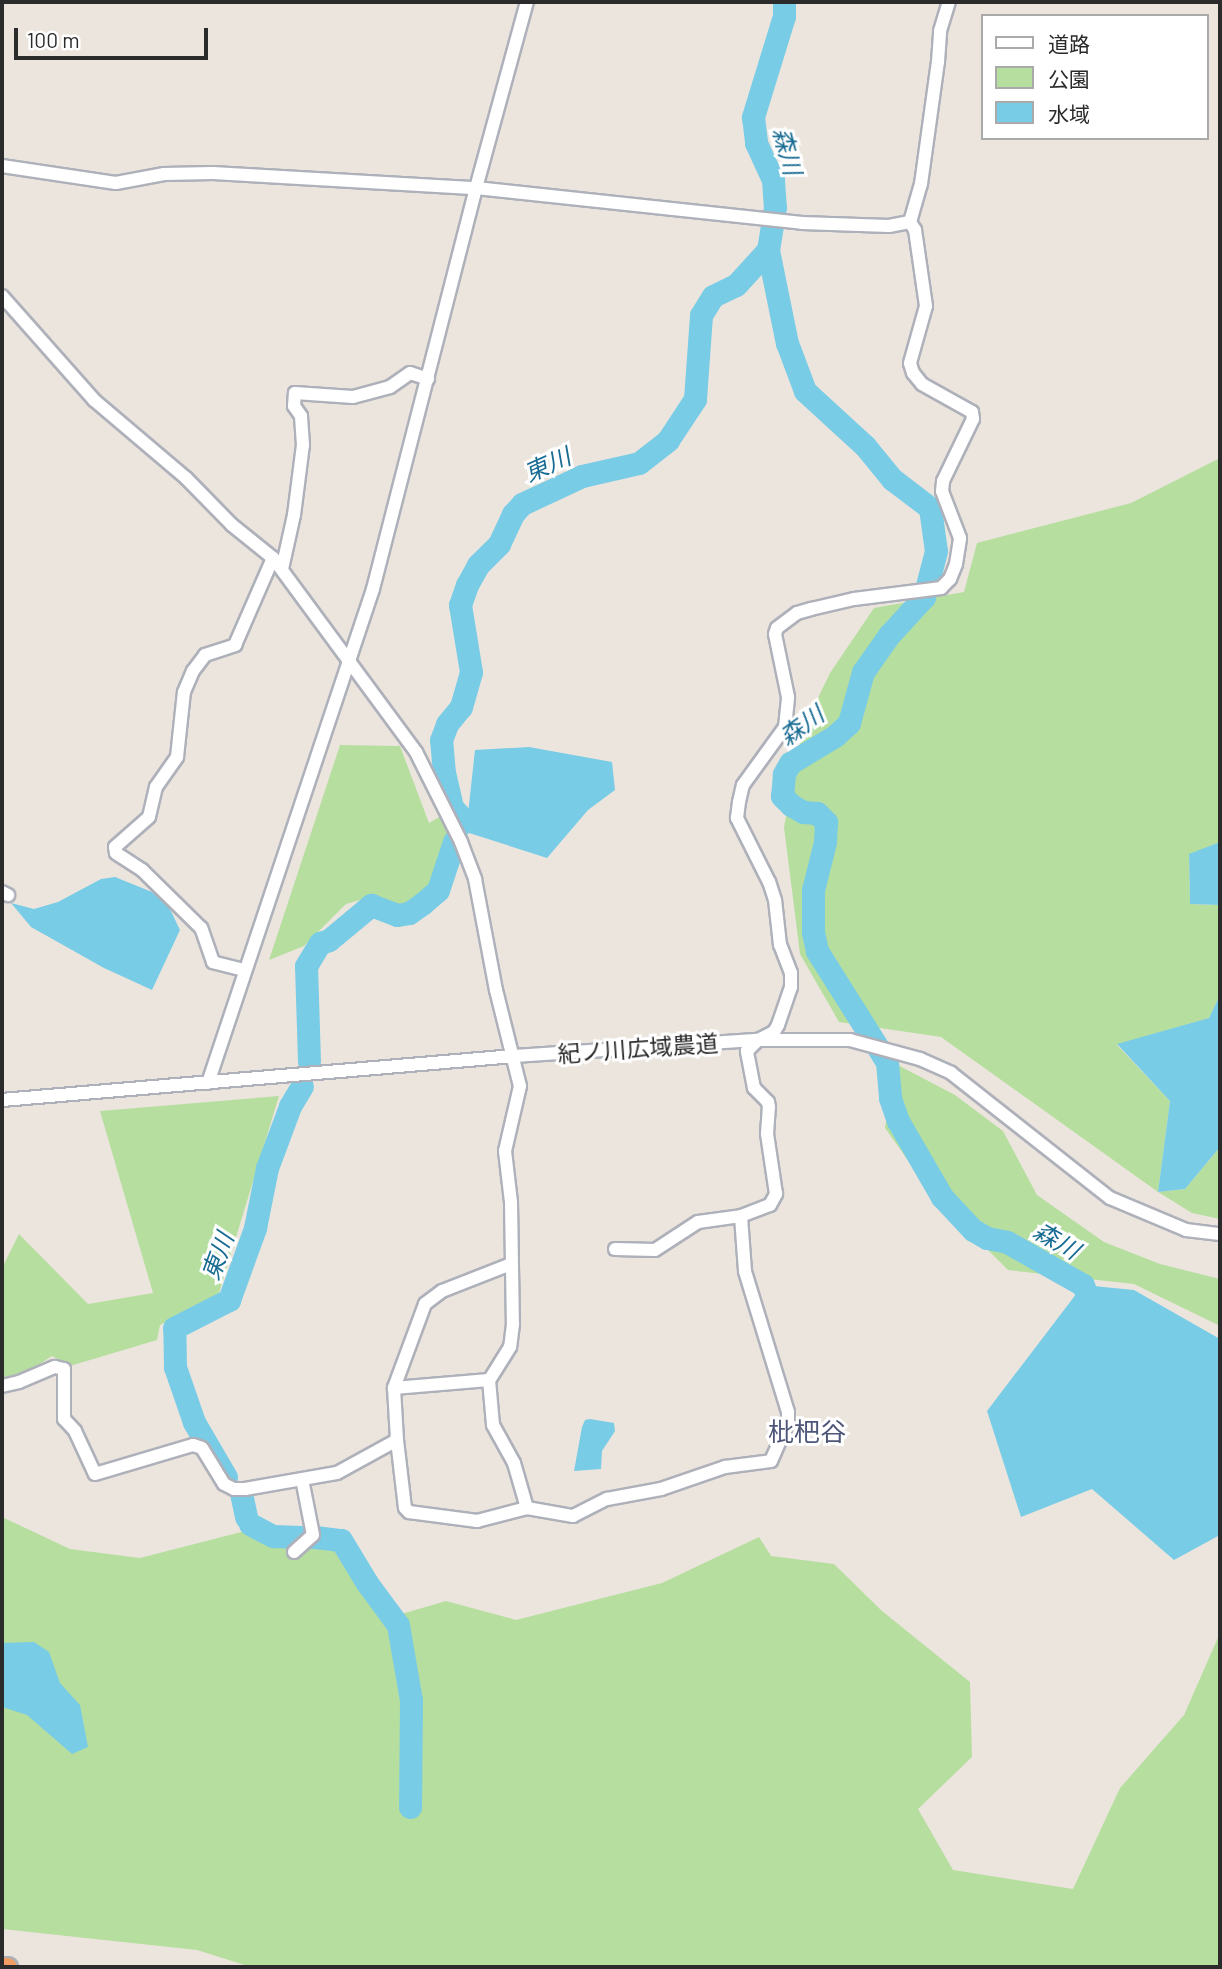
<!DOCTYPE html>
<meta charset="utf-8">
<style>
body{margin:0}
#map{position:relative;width:1222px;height:1969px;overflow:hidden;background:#ece5de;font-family:Barlow,"Noto Sans JP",sans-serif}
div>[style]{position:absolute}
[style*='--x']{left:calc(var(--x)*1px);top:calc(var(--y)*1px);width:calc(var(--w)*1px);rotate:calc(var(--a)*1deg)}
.green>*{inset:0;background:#b6de9f}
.water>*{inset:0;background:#79cce6}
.river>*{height:23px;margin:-11.5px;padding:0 11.5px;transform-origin:11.5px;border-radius:11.5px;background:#79cce6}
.roads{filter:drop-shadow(2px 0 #aeb1ba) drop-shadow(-2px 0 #aeb1ba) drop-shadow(0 2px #aeb1ba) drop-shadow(0 -2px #aeb1ba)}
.minor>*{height:12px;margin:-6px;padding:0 6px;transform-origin:6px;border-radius:6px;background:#fff}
.highway>*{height:19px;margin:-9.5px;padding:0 9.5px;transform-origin:9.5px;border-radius:9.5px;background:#f29d63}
span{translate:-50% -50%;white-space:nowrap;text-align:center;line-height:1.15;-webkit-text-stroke:6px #fff;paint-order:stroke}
.street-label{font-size:23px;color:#2b2b2b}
.water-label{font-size:24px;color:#186b92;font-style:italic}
.quarter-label{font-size:26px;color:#4e5778}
.frame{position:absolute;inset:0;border:4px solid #2b2b2b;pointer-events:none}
.legend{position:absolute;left:981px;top:14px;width:228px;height:126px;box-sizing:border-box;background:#fff;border:2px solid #aaa;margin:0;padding:9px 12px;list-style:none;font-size:21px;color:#2b2b2b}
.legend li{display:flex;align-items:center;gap:14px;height:35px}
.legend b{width:35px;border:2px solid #aaa}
.scale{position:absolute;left:14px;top:28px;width:194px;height:32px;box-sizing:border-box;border:4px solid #2b2b2b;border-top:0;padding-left:9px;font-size:21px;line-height:24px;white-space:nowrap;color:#2b2b2b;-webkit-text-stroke:5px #fff;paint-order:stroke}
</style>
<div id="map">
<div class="green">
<div style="clip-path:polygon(1220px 458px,1220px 842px,1189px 855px,1190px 904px,1220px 905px,1220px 995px,1209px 1018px,1117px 1045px,1170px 1101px,1158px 1192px,1185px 1189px,1220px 1147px,1220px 1219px,1192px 1213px,1158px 1192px,941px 1037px,839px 1022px,800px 954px,784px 827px,803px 729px,830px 673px,874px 608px,964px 592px,977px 543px,1131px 503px)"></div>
<div style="clip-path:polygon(340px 745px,400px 746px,429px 823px,439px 817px,448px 834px,434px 884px,420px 900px,405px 906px,387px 905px,371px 897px,346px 904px,304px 946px,269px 960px)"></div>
<div style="clip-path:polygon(894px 1063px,955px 1095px,1003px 1131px,1037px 1195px,1104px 1242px,1160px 1264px,1220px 1279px,1220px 1326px,1134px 1284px,1008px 1270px,932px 1194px,885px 1128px)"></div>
<div style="clip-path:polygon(279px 1096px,219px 1293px,160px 1325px,157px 1340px,70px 1366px,52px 1356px,26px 1373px,2px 1378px,2px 1268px,19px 1234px,88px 1304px,153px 1293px,100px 1111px)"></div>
<div style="clip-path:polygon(2px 1517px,70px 1549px,140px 1558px,245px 1531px,321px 1541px,363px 1554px,373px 1582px,398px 1615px,446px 1601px,516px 1620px,662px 1583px,759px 1537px,771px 1556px,834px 1564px,882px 1611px,970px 1682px,972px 1757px,918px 1809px,953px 1870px,1073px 1889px,1120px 1788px,1184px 1715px,1220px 1633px,1220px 1967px,251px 1967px,197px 1950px,2px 1929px)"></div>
</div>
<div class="water">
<div style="clip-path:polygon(529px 747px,612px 762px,615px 790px,588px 810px,547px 858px,466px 832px,475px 750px)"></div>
<div style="clip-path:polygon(1220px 842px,1220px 905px,1190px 904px,1189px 854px)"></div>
<div style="clip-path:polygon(115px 877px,152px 892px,169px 907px,180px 930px,152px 990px,104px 968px,31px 927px,11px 903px,34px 909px,58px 902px,101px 879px)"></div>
<div style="clip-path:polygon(1220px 995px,1220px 1147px,1185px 1189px,1158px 1192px,1170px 1101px,1117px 1044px,1209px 1018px)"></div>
<div style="clip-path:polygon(1083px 1285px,1134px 1290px,1220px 1339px,1220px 1535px,1174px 1560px,1092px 1489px,1021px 1517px,987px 1411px)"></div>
<div style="clip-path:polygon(590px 1419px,614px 1423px,615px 1431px,602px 1451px,601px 1469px,574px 1471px,582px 1427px,585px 1420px)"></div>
<div style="clip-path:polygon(34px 1642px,49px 1652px,60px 1683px,80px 1705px,88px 1747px,72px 1754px,27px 1715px,2px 1707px,2px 1643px)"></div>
</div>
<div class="river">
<div style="--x:784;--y:2;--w:14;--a:90"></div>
<div style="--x:784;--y:16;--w:106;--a:107.1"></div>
<div style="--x:753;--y:117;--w:26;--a:83"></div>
<div style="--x:756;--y:143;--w:41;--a:65.3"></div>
<div style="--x:773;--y:180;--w:27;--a:86"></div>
<div style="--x:775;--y:207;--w:44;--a:99.2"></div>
<div style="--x:768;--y:250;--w:95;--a:78.5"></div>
<div style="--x:787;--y:343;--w:51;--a:69.4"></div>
<div style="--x:805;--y:391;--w:81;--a:42.5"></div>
<div style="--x:865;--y:446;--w:43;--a:50.7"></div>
<div style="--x:892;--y:479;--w:48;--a:37.3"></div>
<div style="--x:930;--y:508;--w:43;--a:82.1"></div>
<div style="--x:936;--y:551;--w:48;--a:104.6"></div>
<div style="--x:924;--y:597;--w:52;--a:132.6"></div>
<div style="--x:889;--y:635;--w:45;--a:125.1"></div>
<div style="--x:863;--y:672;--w:53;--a:105.4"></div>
<div style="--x:849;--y:723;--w:19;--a:137"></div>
<div style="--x:835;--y:736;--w:52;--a:149"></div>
<div style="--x:790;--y:763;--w:13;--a:119"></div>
<div style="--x:784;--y:774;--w:22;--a:95"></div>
<div style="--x:782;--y:796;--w:13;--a:45"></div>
<div style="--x:791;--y:805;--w:14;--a:30"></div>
<div style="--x:803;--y:812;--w:14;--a:4"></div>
<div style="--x:817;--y:813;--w:13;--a:45"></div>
<div style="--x:826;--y:822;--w:20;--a:93"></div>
<div style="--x:825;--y:842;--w:49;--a:104"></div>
<div style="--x:813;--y:890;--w:42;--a:90"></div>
<div style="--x:813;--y:932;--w:19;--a:78"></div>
<div style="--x:817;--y:951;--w:131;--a:57.8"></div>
<div style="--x:887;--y:1062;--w:36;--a:85"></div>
<div style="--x:890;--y:1098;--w:24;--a:71"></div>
<div style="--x:898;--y:1121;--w:88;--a:59.9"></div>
<div style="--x:942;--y:1197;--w:45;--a:46.8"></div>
<div style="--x:973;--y:1230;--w:16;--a:30"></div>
<div style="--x:987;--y:1238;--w:20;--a:11"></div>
<div style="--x:1007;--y:1242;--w:87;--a:29.5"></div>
<div style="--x:1083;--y:1285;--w:30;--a:69"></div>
<div style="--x:457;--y:829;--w:13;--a:-77"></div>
<div style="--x:460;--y:816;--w:12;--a:-132"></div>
<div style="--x:452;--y:807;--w:35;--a:-103"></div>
<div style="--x:444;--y:773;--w:33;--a:-95"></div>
<div style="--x:441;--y:740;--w:17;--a:-69"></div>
<div style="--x:447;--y:724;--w:22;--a:-51"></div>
<div style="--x:461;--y:707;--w:36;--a:-74"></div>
<div style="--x:471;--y:672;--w:68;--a:-99.3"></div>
<div style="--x:460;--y:605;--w:21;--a:-71"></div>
<div style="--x:467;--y:585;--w:23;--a:-61"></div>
<div style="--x:478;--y:565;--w:30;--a:-45"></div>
<div style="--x:499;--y:544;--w:33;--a:-65"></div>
<div style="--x:513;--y:514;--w:13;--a:-48"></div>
<div style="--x:522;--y:504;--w:66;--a:-25"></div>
<div style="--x:582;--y:476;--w:58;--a:-12.8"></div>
<div style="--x:639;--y:463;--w:37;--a:-38"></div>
<div style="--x:668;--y:440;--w:49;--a:-56.6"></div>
<div style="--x:695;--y:399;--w:84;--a:-85.9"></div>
<div style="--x:701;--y:315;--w:22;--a:-58"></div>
<div style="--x:713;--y:296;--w:25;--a:-26"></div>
<div style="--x:736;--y:285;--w:47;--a:-47.6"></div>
<div style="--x:309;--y:1061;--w:95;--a:-91.8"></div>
<div style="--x:306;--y:966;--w:27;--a:-59"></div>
<div style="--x:320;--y:943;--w:9;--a:-18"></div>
<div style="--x:329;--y:940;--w:55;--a:-39.8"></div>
<div style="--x:371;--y:905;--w:28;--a:21"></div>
<div style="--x:397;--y:915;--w:12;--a:-9"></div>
<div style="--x:409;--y:913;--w:16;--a:-35"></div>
<div style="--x:422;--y:904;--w:21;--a:-41"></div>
<div style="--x:438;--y:890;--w:51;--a:-71.6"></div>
<div style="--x:226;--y:1477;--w:64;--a:-120.2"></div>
<div style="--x:194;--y:1422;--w:58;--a:-109.1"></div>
<div style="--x:175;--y:1367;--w:39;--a:-91"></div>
<div style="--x:174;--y:1328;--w:62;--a:-27"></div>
<div style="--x:229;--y:1300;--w:77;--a:-70.1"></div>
<div style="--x:255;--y:1228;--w:61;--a:-78.7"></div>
<div style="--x:267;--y:1168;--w:66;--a:-69.6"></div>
<div style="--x:290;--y:1106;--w:23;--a:-59"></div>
<div style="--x:241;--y:1493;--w:25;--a:78"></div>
<div style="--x:250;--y:1524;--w:26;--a:28"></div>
<div style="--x:273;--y:1536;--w:36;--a:2"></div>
<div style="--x:315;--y:1537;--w:26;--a:7"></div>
<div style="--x:341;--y:1540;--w:50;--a:58.8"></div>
<div style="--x:367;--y:1583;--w:52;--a:53.6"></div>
<div style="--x:398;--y:1625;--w:76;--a:80.2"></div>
<div style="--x:411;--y:1700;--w:107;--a:90.5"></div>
</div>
<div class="roads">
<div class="minor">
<div style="--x:2;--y:166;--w:115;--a:8.5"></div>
<div style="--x:116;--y:183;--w:49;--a:-10.6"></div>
<div style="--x:164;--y:174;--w:49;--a:-1.2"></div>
<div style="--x:213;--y:173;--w:263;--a:3.3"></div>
<div style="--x:476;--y:188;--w:328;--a:6.1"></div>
<div style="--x:802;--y:223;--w:87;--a:2"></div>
<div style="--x:889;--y:226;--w:21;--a:-11"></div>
<div style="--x:910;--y:222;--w:40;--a:-74"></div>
<div style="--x:921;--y:184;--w:123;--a:-82.1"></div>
<div style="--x:938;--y:62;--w:31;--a:-86"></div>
<div style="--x:940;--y:31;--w:30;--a:-73"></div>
<div style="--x:2;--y:296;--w:139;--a:48.5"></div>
<div style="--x:94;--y:400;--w:121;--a:40.3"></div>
<div style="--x:186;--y:478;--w:66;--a:45.6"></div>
<div style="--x:232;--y:525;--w:53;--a:38.8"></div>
<div style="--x:273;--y:558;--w:241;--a:53.6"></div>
<div style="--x:416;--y:752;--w:101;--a:63.4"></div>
<div style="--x:461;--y:842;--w:40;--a:69"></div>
<div style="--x:475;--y:879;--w:113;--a:79.3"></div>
<div style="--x:496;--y:990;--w:99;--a:76"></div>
<div style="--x:520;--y:1086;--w:67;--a:103"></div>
<div style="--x:505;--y:1151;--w:51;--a:83.3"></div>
<div style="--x:511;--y:1202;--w:122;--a:89.1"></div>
<div style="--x:513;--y:1324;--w:23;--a:97"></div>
<div style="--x:510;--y:1347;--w:39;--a:122"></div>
<div style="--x:489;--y:1380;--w:45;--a:84.9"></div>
<div style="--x:493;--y:1425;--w:43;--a:61.1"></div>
<div style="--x:514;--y:1463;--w:47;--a:73.9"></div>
<div style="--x:282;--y:569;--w:55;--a:-77.5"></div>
<div style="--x:294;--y:515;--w:71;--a:-82.7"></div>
<div style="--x:303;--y:445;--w:29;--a:-94"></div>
<div style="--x:301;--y:416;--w:12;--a:-125"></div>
<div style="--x:294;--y:406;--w:13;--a:-86"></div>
<div style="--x:295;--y:393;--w:58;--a:3.9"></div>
<div style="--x:353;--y:397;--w:38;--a:-15"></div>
<div style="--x:390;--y:387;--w:24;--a:-35"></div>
<div style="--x:410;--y:373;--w:19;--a:18"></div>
<div style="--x:2;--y:892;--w:7;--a:27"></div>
<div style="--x:244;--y:970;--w:32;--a:-166"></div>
<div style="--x:213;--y:962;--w:36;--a:-109"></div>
<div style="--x:201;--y:928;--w:83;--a:-135.5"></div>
<div style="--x:142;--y:870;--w:31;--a:-147"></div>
<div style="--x:116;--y:853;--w:6;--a:-99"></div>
<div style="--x:115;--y:847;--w:45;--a:-41.4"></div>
<div style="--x:149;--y:817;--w:31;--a:-77"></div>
<div style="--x:156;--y:787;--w:37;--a:-55"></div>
<div style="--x:177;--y:757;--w:65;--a:-83.9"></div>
<div style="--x:184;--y:692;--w:23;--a:-67"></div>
<div style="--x:193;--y:671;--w:20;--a:-53"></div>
<div style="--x:205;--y:655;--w:32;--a:-18"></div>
<div style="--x:235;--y:645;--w:95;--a:-66.4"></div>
<div style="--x:208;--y:1083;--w:521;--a:-71.53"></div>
<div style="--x:373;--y:589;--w:414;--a:-75.6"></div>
<div style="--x:476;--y:188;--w:193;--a:-74.7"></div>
<div style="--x:2;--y:1100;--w:514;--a:-4.91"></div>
<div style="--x:514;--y:1056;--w:245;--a:-3.8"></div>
<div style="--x:758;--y:1040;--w:92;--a:0"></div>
<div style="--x:850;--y:1040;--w:73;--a:15.2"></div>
<div style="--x:920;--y:1059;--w:34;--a:24"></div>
<div style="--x:951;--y:1073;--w:202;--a:38.2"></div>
<div style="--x:1110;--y:1198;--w:82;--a:22.8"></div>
<div style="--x:1186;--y:1230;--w:34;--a:7"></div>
<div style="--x:615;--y:1249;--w:40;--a:1.4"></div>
<div style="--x:655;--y:1250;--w:51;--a:-33.1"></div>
<div style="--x:698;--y:1222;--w:43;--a:-7.9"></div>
<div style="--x:511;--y:1264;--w:74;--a:158.6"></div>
<div style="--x:442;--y:1291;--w:21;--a:143"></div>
<div style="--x:425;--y:1304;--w:90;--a:110.3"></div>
<div style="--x:394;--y:1388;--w:52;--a:86.7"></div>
<div style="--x:397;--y:1440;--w:68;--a:83.3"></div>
<div style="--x:405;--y:1508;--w:6;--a:45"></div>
<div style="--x:409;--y:1512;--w:69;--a:7.5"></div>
<div style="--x:477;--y:1521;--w:52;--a:-14.6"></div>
<div style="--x:527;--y:1508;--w:47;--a:9.9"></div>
<div style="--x:573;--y:1516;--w:38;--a:-27"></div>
<div style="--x:607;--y:1499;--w:55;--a:-10.5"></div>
<div style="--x:661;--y:1489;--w:68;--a:-19"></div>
<div style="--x:725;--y:1467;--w:46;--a:-7.4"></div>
<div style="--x:771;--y:1461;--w:43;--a:-66.4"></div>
<div style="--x:788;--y:1422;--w:10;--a:-90"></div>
<div style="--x:788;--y:1412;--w:147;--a:-107"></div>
<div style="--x:745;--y:1271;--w:55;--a:-94.2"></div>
<div style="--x:741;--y:1216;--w:31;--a:-21"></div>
<div style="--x:770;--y:1205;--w:13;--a:-61"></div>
<div style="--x:776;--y:1194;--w:61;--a:-98.5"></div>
<div style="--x:767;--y:1134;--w:27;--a:-86"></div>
<div style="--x:769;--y:1107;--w:5;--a:-101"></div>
<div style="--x:768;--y:1102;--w:20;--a:-135"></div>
<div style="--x:754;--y:1088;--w:38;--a:-101"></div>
<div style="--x:747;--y:1051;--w:16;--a:-45"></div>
<div style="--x:758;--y:1040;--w:18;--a:-27"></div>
<div style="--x:774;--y:1032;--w:8;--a:-60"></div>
<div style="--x:778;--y:1025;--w:40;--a:-71.1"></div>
<div style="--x:791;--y:987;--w:14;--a:-90"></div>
<div style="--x:791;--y:973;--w:30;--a:-111"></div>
<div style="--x:780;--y:945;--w:45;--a:-96.3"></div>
<div style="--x:775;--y:900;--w:19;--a:-108"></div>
<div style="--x:769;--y:882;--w:72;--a:-116.6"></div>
<div style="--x:737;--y:818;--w:16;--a:-83"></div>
<div style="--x:739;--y:802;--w:17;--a:-77"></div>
<div style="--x:743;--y:785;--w:72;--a:-54.1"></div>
<div style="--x:785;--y:727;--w:30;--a:-84"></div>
<div style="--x:788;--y:697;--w:64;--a:-101.7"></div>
<div style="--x:775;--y:634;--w:6;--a:-72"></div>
<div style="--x:777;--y:628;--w:25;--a:-37"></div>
<div style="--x:797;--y:613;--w:15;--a:-16"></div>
<div style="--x:811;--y:609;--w:44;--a:-13.1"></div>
<div style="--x:854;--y:599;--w:88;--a:-7.2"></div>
<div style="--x:941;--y:588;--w:13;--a:-45"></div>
<div style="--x:950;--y:579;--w:16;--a:-68"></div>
<div style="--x:956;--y:564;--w:26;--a:-81"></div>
<div style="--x:960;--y:538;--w:50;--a:-111"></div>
<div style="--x:942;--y:491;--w:10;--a:-84"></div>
<div style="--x:943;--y:481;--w:69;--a:-64.2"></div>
<div style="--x:973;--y:419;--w:7;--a:-98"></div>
<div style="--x:972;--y:412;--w:57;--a:-150.8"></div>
<div style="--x:922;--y:384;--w:14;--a:-129"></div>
<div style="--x:913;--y:373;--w:10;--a:-107"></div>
<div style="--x:910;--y:363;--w:59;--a:-74.3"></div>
<div style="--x:926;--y:306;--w:77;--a:-98.2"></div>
<div style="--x:915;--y:230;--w:9;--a:-122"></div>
<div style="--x:2;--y:1386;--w:17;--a:-13"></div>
<div style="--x:19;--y:1382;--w:39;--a:-23"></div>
<div style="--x:55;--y:1367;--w:9;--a:13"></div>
<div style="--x:64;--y:1369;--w:50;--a:90"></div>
<div style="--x:64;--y:1419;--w:16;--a:47"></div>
<div style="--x:75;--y:1431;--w:47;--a:65.1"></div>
<div style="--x:95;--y:1474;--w:102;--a:-16.5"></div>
<div style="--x:193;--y:1445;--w:9;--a:18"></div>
<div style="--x:202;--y:1448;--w:42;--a:58.6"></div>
<div style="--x:224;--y:1484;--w:11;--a:27"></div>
<div style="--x:234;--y:1489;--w:11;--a:0"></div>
<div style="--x:245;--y:1489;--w:93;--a:-9.9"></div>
<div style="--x:337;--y:1473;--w:68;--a:-28.8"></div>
<div style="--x:394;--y:1388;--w:95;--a:-4.8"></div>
<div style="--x:294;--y:1552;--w:25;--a:-42"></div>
<div style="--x:313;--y:1535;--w:57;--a:-101.1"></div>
</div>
<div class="highway">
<div style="--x:2;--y:1967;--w:5;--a:0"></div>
</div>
</div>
<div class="street-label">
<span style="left:638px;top:1048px;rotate:-4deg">紀ノ川広域農道</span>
</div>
<div class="water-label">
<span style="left:788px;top:151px;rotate:75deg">森川</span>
<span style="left:547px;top:464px;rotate:-24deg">東川</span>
<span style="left:801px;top:725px;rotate:-36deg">森川</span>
<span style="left:1057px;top:1240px;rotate:30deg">森川</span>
<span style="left:217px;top:1256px;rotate:-70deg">東川</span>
</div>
<div class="quarter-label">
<span style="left:807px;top:1431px">枇杷谷</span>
</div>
<div class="frame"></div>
<ul class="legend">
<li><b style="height:9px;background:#fff"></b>道路</li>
<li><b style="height:19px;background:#b6de9f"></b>公園</li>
<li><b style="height:19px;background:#79cce6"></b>水域</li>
</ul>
<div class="scale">100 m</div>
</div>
